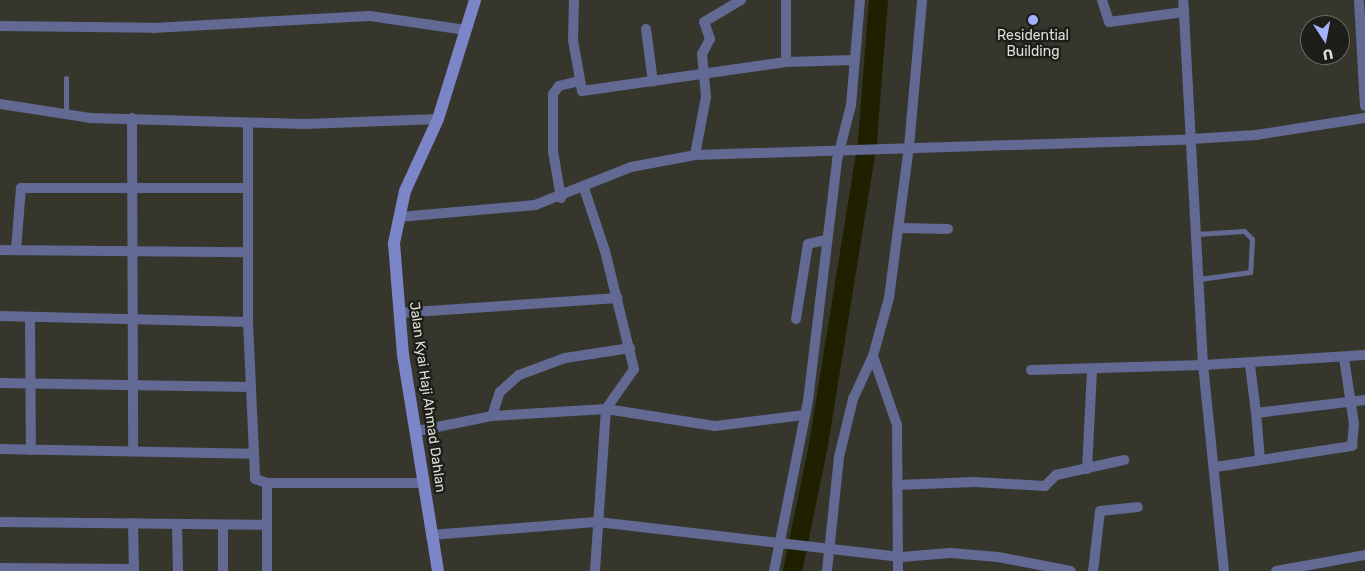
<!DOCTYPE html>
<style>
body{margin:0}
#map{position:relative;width:1365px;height:571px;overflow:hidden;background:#36362d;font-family:Rubik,sans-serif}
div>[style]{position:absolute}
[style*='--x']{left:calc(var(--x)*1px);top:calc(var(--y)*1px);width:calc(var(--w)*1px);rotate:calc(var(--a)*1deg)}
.river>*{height:19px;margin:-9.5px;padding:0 9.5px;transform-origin:9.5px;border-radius:9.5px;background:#1f2000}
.lane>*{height:5px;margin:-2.5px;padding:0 2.5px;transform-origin:2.5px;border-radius:2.5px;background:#626993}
.street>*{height:10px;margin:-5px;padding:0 5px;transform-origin:5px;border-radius:5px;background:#626993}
.secondary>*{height:12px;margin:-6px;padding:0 6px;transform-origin:6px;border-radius:6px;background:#7b85c8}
.dots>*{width:14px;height:14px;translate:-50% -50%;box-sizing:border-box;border:2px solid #1d1d19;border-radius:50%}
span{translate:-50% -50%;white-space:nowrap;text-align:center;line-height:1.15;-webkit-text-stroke:5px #1d1d19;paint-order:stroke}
.poi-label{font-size:14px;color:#dfdfd9}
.street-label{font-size:14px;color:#dfdfd9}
.north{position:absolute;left:1300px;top:15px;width:50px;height:50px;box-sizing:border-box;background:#1d1d19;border:1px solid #6b6b66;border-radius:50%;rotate:169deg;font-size:14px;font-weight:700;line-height:20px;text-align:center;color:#dfdfd9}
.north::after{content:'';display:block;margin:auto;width:18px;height:22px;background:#a5b1fc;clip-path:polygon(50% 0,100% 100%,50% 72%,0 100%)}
</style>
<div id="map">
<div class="river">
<div style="--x:792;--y:571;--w:130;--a:-78.4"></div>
<div style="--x:818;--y:444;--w:308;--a:-80.8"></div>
<div style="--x:867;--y:140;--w:140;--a:-85.5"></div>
</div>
<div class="lane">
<div style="--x:66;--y:115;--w:37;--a:-90"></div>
<div style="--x:1197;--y:234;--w:47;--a:-3.7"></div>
<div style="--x:1244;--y:231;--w:11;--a:45"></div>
<div style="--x:1252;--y:239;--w:33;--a:93"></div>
<div style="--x:1250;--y:272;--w:51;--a:172.2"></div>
</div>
<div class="street">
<div style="--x:574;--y:0;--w:40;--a:91.4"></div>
<div style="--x:573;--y:40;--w:52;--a:80"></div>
<div style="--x:582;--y:91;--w:206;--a:-8.1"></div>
<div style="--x:786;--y:62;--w:68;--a:-1.7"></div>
<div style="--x:786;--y:0;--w:62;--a:90"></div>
<div style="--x:1102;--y:0;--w:23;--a:72"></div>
<div style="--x:1109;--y:22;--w:76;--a:-7.6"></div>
<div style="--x:1359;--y:0;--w:106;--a:86.8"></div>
<div style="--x:0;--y:26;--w:153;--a:0.7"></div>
<div style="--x:153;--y:28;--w:217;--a:-3.2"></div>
<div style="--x:370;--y:16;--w:97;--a:8.3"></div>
<div style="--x:646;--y:29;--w:53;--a:82.5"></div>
<div style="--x:0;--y:104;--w:91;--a:8.8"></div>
<div style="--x:90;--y:118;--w:215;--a:1.6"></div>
<div style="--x:305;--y:124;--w:133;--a:-2.2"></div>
<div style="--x:132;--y:118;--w:333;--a:89.8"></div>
<div style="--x:248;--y:123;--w:199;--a:90"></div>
<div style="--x:248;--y:322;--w:157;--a:87.4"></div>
<div style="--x:255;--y:479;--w:13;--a:18"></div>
<div style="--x:267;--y:483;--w:157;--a:0"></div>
<div style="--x:695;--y:155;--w:59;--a:-79.3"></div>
<div style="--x:706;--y:97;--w:43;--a:-95.3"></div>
<div style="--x:702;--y:54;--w:17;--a:-62"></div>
<div style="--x:710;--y:39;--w:18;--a:-109"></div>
<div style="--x:704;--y:22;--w:43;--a:-30.7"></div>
<div style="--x:584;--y:188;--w:66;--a:71.6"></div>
<div style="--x:605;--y:251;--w:122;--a:76.2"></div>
<div style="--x:634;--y:369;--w:49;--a:125"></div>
<div style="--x:606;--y:409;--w:110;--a:8.9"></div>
<div style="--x:715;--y:426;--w:91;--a:-7"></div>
<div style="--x:561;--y:198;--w:48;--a:-99.7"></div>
<div style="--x:553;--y:151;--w:57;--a:-90"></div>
<div style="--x:553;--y:94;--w:10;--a:-53"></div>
<div style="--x:559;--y:86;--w:21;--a:-14"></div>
<div style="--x:399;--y:217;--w:137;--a:-5"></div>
<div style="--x:535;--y:205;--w:103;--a:-21.6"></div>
<div style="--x:631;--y:167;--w:65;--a:-10.6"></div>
<div style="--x:695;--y:155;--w:496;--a:-1.8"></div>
<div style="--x:1191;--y:139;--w:65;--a:-3.5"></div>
<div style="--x:1256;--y:135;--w:110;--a:-8.9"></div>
<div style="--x:900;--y:228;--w:48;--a:1.2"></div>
<div style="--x:0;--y:250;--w:247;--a:0.5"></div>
<div style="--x:16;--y:250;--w:62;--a:-85.4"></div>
<div style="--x:21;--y:188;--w:226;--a:0"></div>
<div style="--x:399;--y:313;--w:219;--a:-3.9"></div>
<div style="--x:0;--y:316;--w:248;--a:1.4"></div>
<div style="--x:30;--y:318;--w:132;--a:89.6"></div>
<div style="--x:796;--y:319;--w:76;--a:-80.9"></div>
<div style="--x:808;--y:244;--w:18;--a:-13"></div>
<div style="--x:873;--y:356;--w:73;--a:70.8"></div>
<div style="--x:897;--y:425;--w:146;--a:89.6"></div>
<div style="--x:1250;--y:365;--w:48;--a:82.9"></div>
<div style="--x:1256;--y:413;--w:110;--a:-6.8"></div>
<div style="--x:1031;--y:370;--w:172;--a:-1.7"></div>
<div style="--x:1203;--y:365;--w:366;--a:-93.1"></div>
<div style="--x:0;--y:383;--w:250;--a:0.9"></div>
<div style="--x:1256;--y:413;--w:47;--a:85.1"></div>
<div style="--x:492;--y:416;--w:25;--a:-72"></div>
<div style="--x:500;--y:392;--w:25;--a:-42"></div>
<div style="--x:519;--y:375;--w:49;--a:-20.3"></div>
<div style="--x:565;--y:358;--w:66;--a:-8.7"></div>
<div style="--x:417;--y:431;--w:76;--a:-11.3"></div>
<div style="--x:492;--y:416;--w:114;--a:-3.5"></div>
<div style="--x:606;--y:409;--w:162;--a:93.9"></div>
<div style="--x:0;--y:449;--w:253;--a:1.1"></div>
<div style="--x:1216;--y:467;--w:138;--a:-8.8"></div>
<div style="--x:1352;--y:446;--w:22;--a:-85"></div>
<div style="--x:1354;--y:424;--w:67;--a:-98.6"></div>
<div style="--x:1087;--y:469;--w:98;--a:-87.1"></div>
<div style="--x:897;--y:485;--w:78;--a:-2.2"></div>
<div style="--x:975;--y:482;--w:70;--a:3.3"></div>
<div style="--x:1045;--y:486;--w:16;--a:-45"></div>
<div style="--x:1056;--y:475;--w:70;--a:-12.4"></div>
<div style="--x:0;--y:522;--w:267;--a:0.6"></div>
<div style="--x:133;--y:523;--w:48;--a:88.8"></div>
<div style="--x:177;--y:524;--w:47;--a:88.8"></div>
<div style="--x:431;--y:535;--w:168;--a:-4.5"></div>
<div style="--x:598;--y:522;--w:305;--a:6.6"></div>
<div style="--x:901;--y:557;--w:49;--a:-4.7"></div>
<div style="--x:950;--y:553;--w:48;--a:4.8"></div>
<div style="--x:998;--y:557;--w:74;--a:10.9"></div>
<div style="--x:0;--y:568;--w:134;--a:0.4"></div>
<div style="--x:223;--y:571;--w:45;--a:-90"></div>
<div style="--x:267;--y:571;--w:88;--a:-90"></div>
<div style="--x:774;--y:571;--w:173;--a:-78.7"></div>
<div style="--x:808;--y:401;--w:243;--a:-83.1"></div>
<div style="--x:837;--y:160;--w:57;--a:-75.7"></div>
<div style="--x:851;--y:105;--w:105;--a:-85.1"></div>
<div style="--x:827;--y:571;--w:115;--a:-84"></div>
<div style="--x:839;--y:457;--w:60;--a:-76.4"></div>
<div style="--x:853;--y:399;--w:47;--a:-65.1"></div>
<div style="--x:873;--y:356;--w:60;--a:-74.6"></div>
<div style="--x:889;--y:298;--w:152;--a:-82.5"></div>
<div style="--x:909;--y:147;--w:148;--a:-84.9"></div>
<div style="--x:1093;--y:571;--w:60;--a:-83.3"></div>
<div style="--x:1100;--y:511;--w:38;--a:-6"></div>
<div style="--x:1224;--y:571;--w:207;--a:-95.8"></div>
<div style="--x:1203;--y:365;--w:162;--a:-3.5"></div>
<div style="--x:1276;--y:571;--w:90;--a:-10.2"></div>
</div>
<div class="secondary">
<div style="--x:438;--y:571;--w:219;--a:-99.2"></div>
<div style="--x:403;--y:355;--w:112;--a:-94.6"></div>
<div style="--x:394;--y:243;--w:53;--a:-78.1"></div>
<div style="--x:405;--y:191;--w:79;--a:-65.4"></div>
<div style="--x:438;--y:119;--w:125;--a:-72.7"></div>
</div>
<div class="dots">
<div style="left:1033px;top:20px;background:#a5b1fc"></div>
</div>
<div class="poi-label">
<span style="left:1033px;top:44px">Residential<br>Building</span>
</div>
<div class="street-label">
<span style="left:427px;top:397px;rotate:82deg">Jalan Kyai Haji Ahmad Dahlan</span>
</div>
<div class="north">U</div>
</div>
